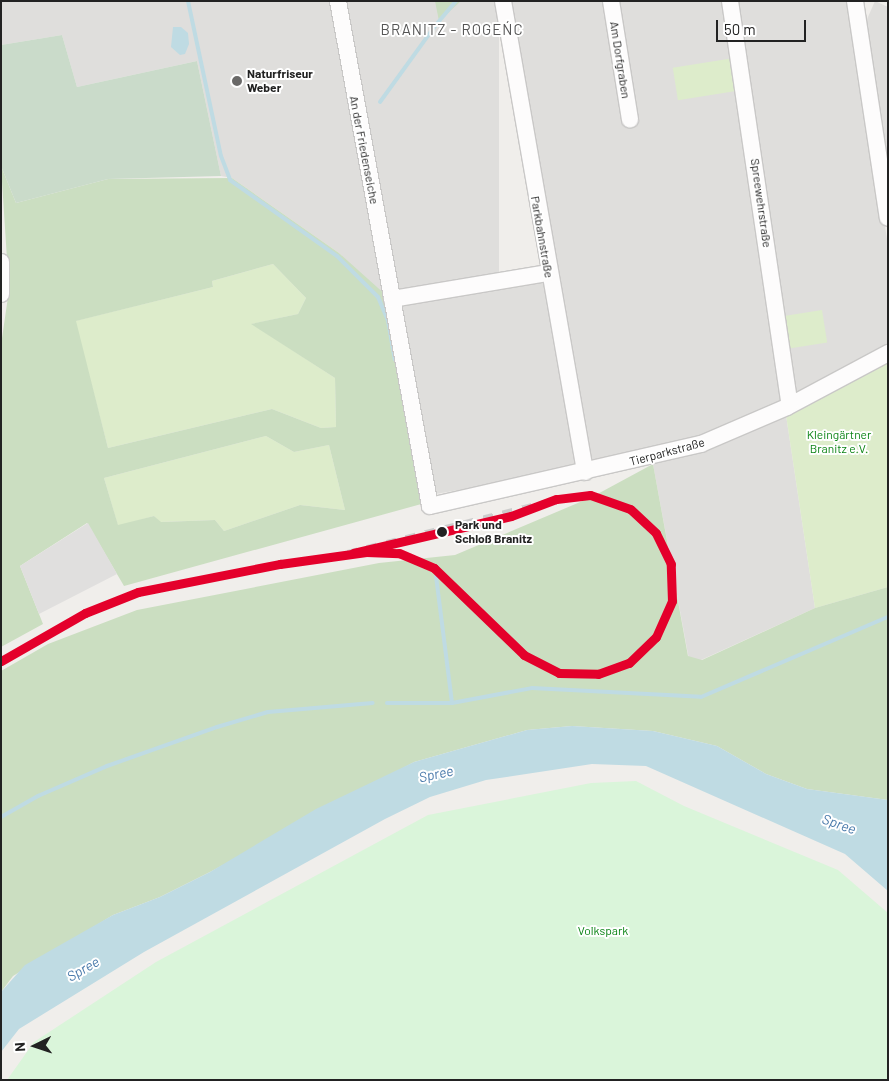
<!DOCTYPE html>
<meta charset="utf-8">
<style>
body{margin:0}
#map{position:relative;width:889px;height:1081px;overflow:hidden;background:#f0eeeb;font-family:Barlow,sans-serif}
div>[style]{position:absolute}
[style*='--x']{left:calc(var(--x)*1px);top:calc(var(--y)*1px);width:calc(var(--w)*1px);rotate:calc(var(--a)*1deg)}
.residential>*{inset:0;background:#dfdedc;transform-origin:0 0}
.grass>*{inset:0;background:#ddeccb;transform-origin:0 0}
.forest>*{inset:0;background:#cbdec1}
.cemetery>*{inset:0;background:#cadbca}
.park>*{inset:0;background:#daf5da}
.parking>*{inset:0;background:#e0dfde}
.water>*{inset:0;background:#bfdbe3}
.stream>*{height:4px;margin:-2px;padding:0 2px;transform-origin:2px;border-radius:2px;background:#bfdbe3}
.roads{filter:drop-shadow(1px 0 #c9c8c7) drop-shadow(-1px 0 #c9c8c7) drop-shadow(0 1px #c9c8c7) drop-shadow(0 -1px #c9c8c7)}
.minor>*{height:16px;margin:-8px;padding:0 8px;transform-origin:8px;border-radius:8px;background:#fdfcfc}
.rail>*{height:4px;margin-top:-2px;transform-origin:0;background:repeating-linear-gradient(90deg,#ccc 0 10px,transparent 0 20px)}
.rail-1>*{height:9px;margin:-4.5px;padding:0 4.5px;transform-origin:4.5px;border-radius:4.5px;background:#e4002b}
.dots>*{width:14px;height:14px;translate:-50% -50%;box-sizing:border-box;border:2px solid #fff;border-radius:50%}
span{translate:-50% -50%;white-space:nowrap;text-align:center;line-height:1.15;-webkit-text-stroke:4px #fff;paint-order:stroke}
.street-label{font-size:12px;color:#222}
.poi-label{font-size:12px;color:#222;font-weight:700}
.left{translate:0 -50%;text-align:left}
.park-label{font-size:12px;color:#0c8416}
.stop-label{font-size:12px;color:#222;font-weight:700}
.water-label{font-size:14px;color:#4a7aab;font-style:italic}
.quarter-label{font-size:15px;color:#555;letter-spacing:1px}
.frame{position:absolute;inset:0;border:2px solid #222;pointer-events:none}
.north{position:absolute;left:10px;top:1021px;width:50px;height:50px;-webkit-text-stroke:4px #fff;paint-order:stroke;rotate:266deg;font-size:14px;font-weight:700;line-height:20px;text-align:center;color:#222}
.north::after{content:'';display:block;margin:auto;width:18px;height:22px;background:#222;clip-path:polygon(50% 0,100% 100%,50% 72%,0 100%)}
.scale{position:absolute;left:716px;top:20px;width:90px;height:22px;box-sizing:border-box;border:2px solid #222;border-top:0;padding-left:6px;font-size:15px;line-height:18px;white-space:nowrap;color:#222;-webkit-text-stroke:4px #fff;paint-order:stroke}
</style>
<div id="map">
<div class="residential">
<div style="clip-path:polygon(1px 1px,331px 1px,387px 296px,339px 253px,232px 178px,221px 176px,197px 61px,77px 87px,62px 35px,1px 45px)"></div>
<div style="left:342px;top:1px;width:157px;height:295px"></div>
<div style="clip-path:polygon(506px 1px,725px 1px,786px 401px,695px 441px,588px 467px)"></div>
<div style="clip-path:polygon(734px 1px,849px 1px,888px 245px,888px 344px,793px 394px)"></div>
<div style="clip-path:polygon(875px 1px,888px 7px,888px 180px,864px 26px)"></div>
<div style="left:544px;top:279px;width:193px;height:147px;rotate:80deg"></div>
<div style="clip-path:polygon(786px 415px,815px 608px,690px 665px,653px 464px,697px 451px)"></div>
</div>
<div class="grass">
<div style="left:734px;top:58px;width:33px;height:62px;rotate:81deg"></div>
<div style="clip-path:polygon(273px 264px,306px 298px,298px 314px,252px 324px,335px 378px,336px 427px,321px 428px,272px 409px,108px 448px,75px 321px,213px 287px,212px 281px)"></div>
<div style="left:822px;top:310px;width:33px;height:40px;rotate:81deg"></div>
<div style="clip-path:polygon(888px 360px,888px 587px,815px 608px,786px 415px)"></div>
<div style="clip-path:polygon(266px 436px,294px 452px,329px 445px,345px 510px,300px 505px,224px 531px,215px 520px,160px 522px,154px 516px,118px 526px,104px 478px)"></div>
</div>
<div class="forest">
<div style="clip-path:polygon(435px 1px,461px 1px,439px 21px)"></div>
<div style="clip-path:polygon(evenodd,1px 166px,16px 203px,108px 179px,232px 178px,339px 253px,387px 296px,425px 503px,124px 586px,87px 523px,20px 566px,43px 624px,1px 647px,1px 345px,9px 290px,1px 166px,273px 264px,306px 298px,298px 314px,251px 324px,335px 378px,336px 427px,321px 428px,272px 409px,108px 448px,76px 321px,213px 287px,212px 281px,273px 264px,1px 166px,266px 436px,294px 452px,329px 445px,345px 510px,300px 505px,224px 531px,215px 520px,161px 522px,154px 516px,118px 525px,104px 478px,266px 436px)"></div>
<div style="clip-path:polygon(653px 464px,688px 656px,702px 660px,815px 608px,888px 587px,888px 800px,807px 789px,766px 774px,717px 746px,653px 731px,572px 726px,527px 730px,414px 762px,210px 872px,160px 897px,113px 915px,13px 976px,1px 992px,1px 671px,48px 644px,137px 610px,379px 563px,455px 555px,592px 497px)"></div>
</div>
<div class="cemetery">
<div style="clip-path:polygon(62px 35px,77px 87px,197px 61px,221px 176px,108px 179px,16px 203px,1px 166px,1px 45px)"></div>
</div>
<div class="park">
<div style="clip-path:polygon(636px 781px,684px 806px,838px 870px,888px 913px,888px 1080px,7px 1080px,34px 1042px,156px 962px,428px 815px,591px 783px)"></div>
</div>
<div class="parking">
<div style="clip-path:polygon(88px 523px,117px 574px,39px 614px,20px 566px)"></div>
</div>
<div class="water">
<div style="clip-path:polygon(173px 27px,181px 27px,188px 33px,189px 44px,185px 54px,180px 55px,171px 47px)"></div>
<div style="clip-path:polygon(572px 726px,653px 731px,717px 746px,766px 774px,807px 789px,888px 800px,888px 891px,845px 854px,646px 766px,592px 764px,486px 780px,430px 797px,385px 819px,144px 952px,19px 1029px,1px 1052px,1px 992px,25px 965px,113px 915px,160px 897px,210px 872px,316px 809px,414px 762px,527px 730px)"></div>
</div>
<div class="stream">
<div style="--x:188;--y:1;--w:158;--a:78"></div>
<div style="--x:221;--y:156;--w:26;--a:69"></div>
<div style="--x:230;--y:180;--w:131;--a:35.4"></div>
<div style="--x:337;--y:256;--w:58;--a:45"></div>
<div style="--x:378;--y:297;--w:26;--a:67"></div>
<div style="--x:388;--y:321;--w:39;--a:80"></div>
<div style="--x:380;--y:102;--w:94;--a:-54.1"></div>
<div style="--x:435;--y:26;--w:33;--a:-50"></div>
<div style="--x:436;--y:576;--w:128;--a:82.8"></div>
<div style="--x:387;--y:703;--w:65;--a:0"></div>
<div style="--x:452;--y:703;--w:81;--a:-10.6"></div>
<div style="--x:532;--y:688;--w:169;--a:3"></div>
<div style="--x:701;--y:697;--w:203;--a:-23.2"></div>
<div style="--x:1;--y:817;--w:43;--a:-29.6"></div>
<div style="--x:38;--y:796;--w:75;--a:-23.5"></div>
<div style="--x:107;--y:766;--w:117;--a:-19.5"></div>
<div style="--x:217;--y:727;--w:53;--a:-16.4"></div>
<div style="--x:268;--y:712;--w:105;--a:-4.9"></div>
</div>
<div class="roads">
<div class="minor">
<div style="--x:338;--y:1;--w:513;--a:79.68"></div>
<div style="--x:430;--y:506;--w:278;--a:-12.9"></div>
<div style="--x:701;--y:444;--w:94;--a:-23.3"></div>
<div style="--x:787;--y:407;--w:115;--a:-28.1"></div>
<div style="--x:503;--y:1;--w:478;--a:80.1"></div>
<div style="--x:611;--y:1;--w:120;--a:80.9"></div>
<div style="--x:730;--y:1;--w:408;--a:81.6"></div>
<div style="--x:855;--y:1;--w:219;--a:81.4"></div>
<div style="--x:1;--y:262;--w:32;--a:90"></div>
<div style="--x:392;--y:299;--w:158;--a:-9.5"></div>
</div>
</div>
<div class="rail">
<div style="--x:328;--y:557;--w:235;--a:-14.3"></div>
</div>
<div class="rail-1">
<div style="--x:1;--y:661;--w:97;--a:-29.7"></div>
<div style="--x:85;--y:613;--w:57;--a:-21.6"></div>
<div style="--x:138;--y:592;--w:145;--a:-11.2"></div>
<div style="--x:280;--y:564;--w:87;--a:-7.9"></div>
<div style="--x:366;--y:552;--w:33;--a:2"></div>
<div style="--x:399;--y:553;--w:38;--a:23"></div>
<div style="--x:434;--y:568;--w:125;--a:44"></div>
<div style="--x:524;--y:655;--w:39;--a:27"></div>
<div style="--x:559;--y:673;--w:39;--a:1"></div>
<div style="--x:598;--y:674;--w:33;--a:-20"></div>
<div style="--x:629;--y:663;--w:37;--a:-44"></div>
<div style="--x:656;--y:637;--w:39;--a:-66"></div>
<div style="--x:672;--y:601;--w:37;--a:-92"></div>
<div style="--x:671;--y:564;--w:34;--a:-116"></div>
<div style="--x:656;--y:533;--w:35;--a:-137"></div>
<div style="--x:630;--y:509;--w:42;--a:-160.7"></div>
<div style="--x:590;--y:495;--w:34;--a:173"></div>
<div style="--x:556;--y:499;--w:48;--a:159.3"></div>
<div style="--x:511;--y:516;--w:162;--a:166.8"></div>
</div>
<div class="dots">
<div style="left:237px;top:81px;background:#6a6968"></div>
<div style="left:442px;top:532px;background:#222"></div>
</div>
<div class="street-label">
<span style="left:620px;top:60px;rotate:81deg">Am Dorfgraben</span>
<span style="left:364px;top:150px;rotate:79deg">An der Friedenseiche</span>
<span style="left:761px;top:203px;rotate:82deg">Spreewehrstraße</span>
<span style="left:542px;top:237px;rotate:80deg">Parkbahnstraße</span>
<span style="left:667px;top:452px;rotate:-15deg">Tierparkstraße</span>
</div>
<div class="poi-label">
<span class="left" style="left:247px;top:81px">Naturfriseur<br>Weber</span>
</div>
<div class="park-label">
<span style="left:839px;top:442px">Kleingärtner<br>Branitz e.V.</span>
<span style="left:603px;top:931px">Volkspark</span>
</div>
<div class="stop-label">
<span class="left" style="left:455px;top:532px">Park und<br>Schloß Branitz</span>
</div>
<div class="water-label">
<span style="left:436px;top:774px;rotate:-12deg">Spree</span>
<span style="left:839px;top:824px;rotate:19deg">Spree</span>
<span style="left:83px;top:969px;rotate:-30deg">Spree</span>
</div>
<div class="quarter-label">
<span style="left:452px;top:30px">BRANITZ - ROGEŃC</span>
</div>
<div class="frame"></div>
<div class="north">N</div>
<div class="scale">50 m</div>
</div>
